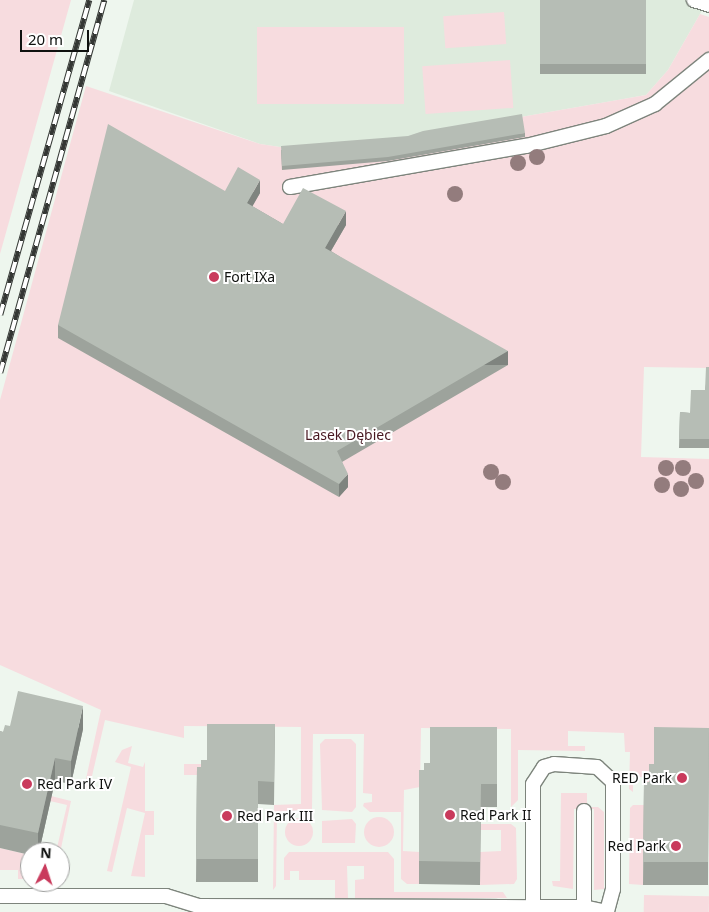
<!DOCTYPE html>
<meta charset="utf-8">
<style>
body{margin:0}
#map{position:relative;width:709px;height:912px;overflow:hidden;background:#eef6ee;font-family:"Noto Sans",sans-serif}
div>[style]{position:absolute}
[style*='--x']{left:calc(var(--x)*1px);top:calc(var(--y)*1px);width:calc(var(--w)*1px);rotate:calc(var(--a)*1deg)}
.built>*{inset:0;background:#deebdd}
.green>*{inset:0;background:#f7dcdf;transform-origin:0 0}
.round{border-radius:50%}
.roads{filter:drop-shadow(1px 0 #7d847c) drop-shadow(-1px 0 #7d847c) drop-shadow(0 1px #7d847c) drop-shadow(0 -1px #7d847c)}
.lane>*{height:14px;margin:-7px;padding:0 7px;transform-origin:7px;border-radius:7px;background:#fff}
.rail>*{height:5.5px;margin-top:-2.75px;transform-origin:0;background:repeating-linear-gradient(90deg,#fff 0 11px,#343734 0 22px);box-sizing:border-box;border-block:1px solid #343734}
.trees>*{width:16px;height:16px;margin:-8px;border-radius:50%;background:#937c7d}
.wall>*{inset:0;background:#9da39c;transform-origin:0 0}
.shaded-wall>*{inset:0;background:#7f847f;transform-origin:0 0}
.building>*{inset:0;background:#b6bdb5;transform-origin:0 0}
.dots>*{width:14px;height:14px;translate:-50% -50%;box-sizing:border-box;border:2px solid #fff;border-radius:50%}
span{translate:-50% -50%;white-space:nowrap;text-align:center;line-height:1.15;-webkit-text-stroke:4px #fff;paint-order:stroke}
.poi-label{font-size:14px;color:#0f110f}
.left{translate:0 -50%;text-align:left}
.right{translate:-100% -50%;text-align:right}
.park-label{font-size:14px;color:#481821}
.north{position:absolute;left:20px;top:842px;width:50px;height:50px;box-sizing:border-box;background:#fff;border:1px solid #9fa09f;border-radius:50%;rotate:4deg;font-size:14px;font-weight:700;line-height:20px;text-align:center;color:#0f110f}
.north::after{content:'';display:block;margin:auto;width:18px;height:22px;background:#c93a5c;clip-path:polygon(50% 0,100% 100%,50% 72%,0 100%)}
.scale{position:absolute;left:20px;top:30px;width:69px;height:22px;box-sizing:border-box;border:2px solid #0f110f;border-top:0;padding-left:6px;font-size:15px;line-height:18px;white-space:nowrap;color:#0f110f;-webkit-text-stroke:4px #fff;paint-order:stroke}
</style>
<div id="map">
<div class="built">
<div style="clip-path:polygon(134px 0,708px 0,668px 70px,646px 95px,407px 137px,280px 147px,260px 144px,109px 91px)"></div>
</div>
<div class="green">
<div style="clip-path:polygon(0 0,71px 0,0 254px)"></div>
<div style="left:504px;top:12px;width:32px;height:61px;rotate:86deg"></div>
<div style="clip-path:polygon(700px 14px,709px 17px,709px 368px,644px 367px,641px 457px,709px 459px,709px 729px,644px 798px,644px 777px,633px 777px,633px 792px,629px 789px,630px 752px,625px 752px,624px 733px,568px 731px,568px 746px,585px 746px,585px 751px,518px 750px,518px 800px,511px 807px,511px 729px,421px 728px,420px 787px,404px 790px,403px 851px,419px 852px,419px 884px,407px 884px,401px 879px,401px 812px,370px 812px,363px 806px,364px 803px,372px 802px,372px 794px,363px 793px,364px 734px,313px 734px,312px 809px,277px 812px,276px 886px,273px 890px,274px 805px,301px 804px,301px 727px,184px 726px,184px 738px,105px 720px,89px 789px,84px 788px,101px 710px,0 665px,0 400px,86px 86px,260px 144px,280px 147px,407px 137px,646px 95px,668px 70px)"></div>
<div style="left:257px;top:27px;width:147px;height:77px"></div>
<div style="left:510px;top:60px;width:48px;height:88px;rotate:86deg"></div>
<div style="clip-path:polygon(325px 739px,351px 739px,356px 744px,356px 807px,352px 812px,322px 810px,320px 744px)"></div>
<div style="clip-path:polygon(132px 746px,128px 763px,143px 767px,145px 762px,145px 811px,154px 811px,154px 835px,145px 835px,145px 877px,131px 876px,145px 813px,127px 808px,112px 872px,107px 871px,131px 767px,115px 762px,122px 750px)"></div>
<div style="clip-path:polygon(184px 764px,207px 764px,197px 775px,184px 775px)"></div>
<div style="clip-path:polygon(561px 793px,587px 793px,587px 807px,598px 807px,604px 812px,604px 889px,594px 890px,594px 809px,574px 809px,573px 889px,553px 886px,552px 881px,560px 881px)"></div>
<div style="clip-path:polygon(51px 796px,71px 801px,60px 853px,56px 852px,67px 805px,50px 801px)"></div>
<div style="clip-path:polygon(633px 805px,644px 805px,643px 885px,629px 884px,630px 808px)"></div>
<div class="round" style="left:364px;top:817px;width:30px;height:30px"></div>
<div class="round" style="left:285px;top:818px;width:28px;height:28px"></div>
<div style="clip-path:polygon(352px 819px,356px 824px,355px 843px,322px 843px,322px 821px)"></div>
<div style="clip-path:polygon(480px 824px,511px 824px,516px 828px,517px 879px,514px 884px,480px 885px,480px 852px,501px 851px,501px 830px,480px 830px)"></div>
<div style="clip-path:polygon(0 848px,30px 855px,30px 879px,18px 879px,18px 870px,0 870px)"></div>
<div style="clip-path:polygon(289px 852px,388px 852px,394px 859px,394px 892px,503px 892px,507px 898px,355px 898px,355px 880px,364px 879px,364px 866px,347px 866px,348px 898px,335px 898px,335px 880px,299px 880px,299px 871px,290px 871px,290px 880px,284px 880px,284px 858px)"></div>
<div style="left:644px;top:895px;width:65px;height:17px;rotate:1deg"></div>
</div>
<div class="roads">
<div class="lane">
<div style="--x:694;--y:0;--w:16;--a:18"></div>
<div style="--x:290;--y:187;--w:240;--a:-9.9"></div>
<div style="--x:526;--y:146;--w:82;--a:-14"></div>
<div style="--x:606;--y:126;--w:54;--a:-24.2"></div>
<div style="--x:655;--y:104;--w:70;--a:-39.2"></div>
<div style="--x:554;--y:764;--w:43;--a:4"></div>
<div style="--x:597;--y:767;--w:22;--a:43"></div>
<div style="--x:613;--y:782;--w:107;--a:90"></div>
<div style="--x:613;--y:889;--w:24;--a:105"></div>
<div style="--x:607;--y:912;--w:24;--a:-168"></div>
<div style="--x:584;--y:907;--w:51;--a:180"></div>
<div style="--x:533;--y:907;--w:123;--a:-90"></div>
<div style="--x:533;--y:784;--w:20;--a:-57"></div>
<div style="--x:544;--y:767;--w:10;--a:-17"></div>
<div style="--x:0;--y:896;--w:166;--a:0"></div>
<div style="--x:166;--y:896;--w:34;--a:17"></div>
<div style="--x:198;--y:906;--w:335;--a:0.2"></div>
<div style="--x:584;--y:907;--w:96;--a:-90"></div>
</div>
</div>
<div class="rail">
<div style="--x:0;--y:315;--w:327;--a:-74.2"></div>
<div style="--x:0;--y:373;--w:387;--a:-74.4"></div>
</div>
<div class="trees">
<div style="left:537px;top:157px"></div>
<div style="left:518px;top:163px"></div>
<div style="left:455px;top:194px"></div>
<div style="left:666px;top:468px"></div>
<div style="left:683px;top:468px"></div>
<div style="left:491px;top:472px"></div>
<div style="left:696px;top:481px"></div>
<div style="left:503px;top:482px"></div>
<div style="left:662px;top:485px"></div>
<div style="left:681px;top:489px"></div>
</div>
<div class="wall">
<div style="left:540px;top:0;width:106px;height:74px"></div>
<div style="clip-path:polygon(525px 133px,525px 137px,388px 161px,282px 170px,281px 150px)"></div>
<div style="clip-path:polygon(225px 191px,260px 193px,252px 206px,283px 224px,346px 225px,331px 251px,508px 365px,342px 462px,348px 487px,339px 497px,58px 338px,58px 325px)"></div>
<div style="clip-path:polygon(709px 367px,709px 448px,679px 448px,680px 412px,690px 413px,705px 390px)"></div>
<div style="clip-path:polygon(275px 724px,274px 805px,258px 804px,258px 882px,196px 882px,197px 767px,201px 767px)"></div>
<div style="clip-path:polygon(10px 726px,83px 729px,71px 784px,55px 781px,39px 852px,30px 852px,30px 855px,0 848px,0 731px,3px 732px)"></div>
<div style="clip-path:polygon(497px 727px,497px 807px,481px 807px,480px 885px,419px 884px,419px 770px,424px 770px,430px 763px)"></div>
<div style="clip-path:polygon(709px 728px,708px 885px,643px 885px,644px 782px,649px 782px,654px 764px)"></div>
</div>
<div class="shaded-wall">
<div style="clip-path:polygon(260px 180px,260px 193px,247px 216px,247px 203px)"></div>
<div style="clip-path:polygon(346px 211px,346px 225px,325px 261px,325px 248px)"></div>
<div style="left:508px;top:351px;width:14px;height:198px;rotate:90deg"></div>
<div style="clip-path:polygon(348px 474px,348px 487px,339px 497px,339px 484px)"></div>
<div style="clip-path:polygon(83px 706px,83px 729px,71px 784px,71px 761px)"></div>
<div style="clip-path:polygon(55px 758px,55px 781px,39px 852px,38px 852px,38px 833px)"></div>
</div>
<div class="building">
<div style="left:540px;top:0;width:106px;height:64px"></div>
<div style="clip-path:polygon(522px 114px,525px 133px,388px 157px,282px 166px,281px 146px,408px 136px,423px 131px)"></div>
<div style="clip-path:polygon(108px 124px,225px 191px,238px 167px,260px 180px,247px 203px,283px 224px,303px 188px,346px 211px,325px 248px,508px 351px,337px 451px,348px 474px,339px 484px,58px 325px)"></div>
<div style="clip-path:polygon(706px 367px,709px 367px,709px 439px,679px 439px,680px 412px,690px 413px,691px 390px,705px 390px)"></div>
<div style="clip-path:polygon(18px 691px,83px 706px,71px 761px,55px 758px,38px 833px,0 825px,0 731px,3px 732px,5px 725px,10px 726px)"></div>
<div style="clip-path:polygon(207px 724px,275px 724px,274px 782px,258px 781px,258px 859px,196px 859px,197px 767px,201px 767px,201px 760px,207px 760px)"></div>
<div style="clip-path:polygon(430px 727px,497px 727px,497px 784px,481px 784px,480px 862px,419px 861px,419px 770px,424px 770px,424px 763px,430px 763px)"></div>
<div style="clip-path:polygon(654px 727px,709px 728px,708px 862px,643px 862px,644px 782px,649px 782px,649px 764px,654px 764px)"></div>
</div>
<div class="dots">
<div style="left:214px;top:277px;background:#c93a5c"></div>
<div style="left:682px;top:778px;background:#c93a5c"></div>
<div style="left:27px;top:784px;background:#c93a5c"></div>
<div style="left:450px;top:815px;background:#c93a5c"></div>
<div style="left:227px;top:816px;background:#c93a5c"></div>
<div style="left:676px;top:846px;background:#c93a5c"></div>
</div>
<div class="poi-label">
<span class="left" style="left:224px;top:277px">Fort IXa</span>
<span class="right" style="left:672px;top:778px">RED Park</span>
<span class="left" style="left:37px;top:784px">Red Park IV</span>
<span class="left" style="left:460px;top:815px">Red Park II</span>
<span class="left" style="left:237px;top:816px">Red Park III</span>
<span class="right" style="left:666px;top:846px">Red Park</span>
</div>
<div class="park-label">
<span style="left:348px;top:435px">Lasek Dębiec</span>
</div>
<div class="north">N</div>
<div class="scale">20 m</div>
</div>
